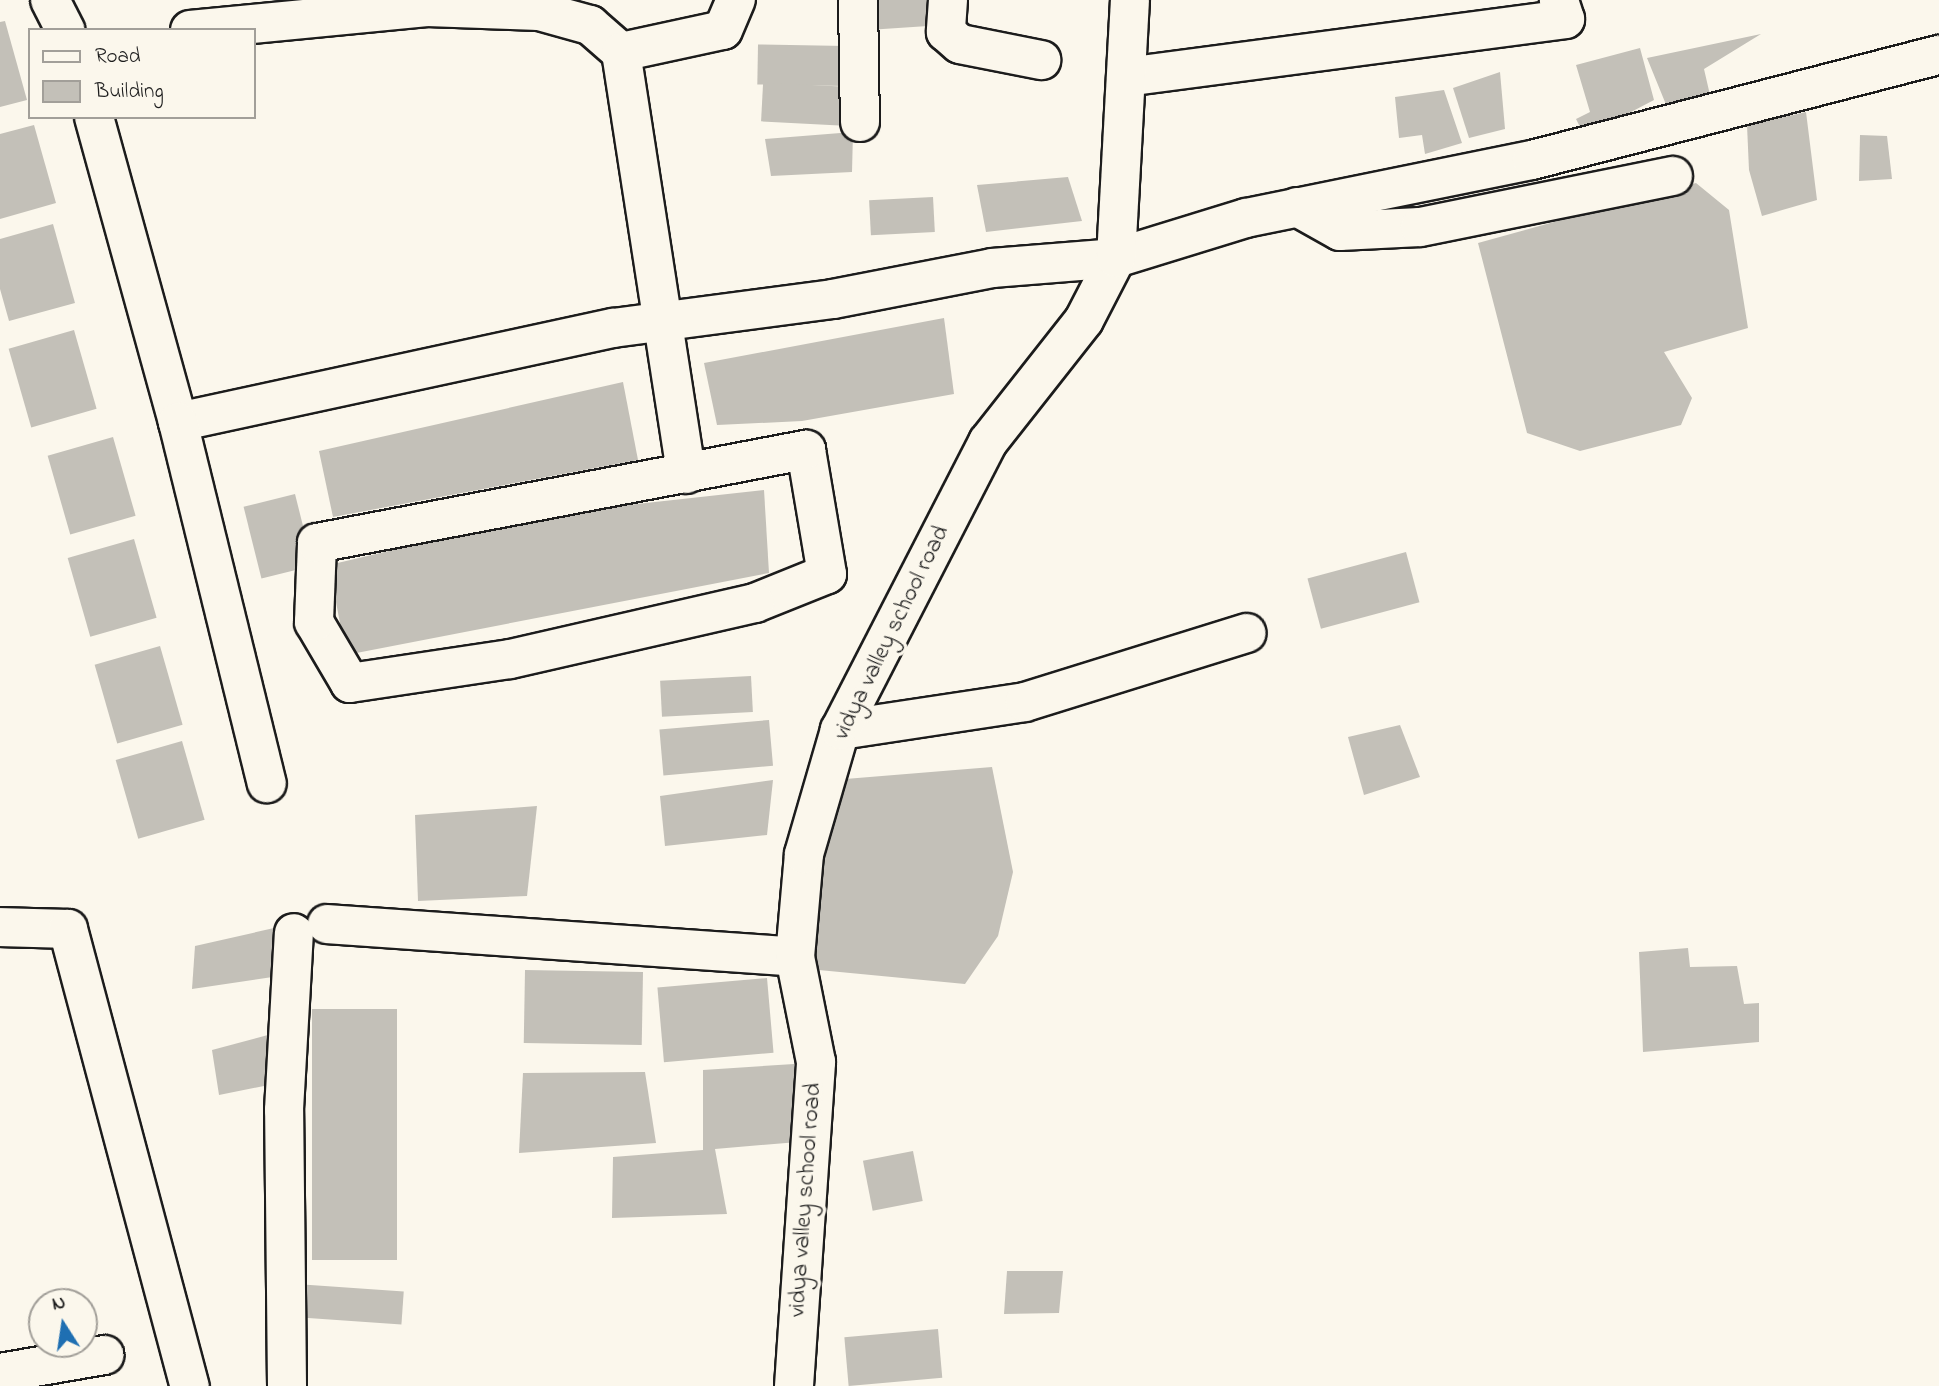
<!DOCTYPE html>
<style>
body{margin:0}
#map{position:relative;width:1939px;height:1386px;overflow:hidden;background:#fbf7ec;font-family:"Indie Flower",sans-serif}
div>[style]{position:absolute}
[style*='--x']{left:calc(var(--x)*1px);top:calc(var(--y)*1px);width:calc(var(--w)*1px);rotate:calc(var(--a)*1deg)}
.building>*{inset:0;background:#c3c0b8;transform-origin:0 0}
.roads{filter:drop-shadow(2px 0 #1c1c1c) drop-shadow(-2px 0 #1c1c1c) drop-shadow(0 2px #1c1c1c) drop-shadow(0 -2px #1c1c1c)}
.minor>*{height:38px;margin:-19px;padding:0 19px;transform-origin:19px;border-radius:19px;background:#fbf7ec}
span{translate:-50% -50%;white-space:nowrap;text-align:center;line-height:1.15;-webkit-text-stroke:7px #fbf7ec;paint-order:stroke}
.street-label{font-size:24px;color:#1c1c1c}
.legend{position:absolute;left:28px;top:28px;width:228px;height:91px;box-sizing:border-box;background:#fbf7ec;border:2px solid #a29f99;margin:0;padding:9px 12px;list-style:none;font-size:21px;color:#1c1c1c}
.legend li{display:flex;align-items:center;gap:14px;height:35px}
.legend b{width:35px;border:2px solid #a29f99}
.north{position:absolute;left:28px;top:1288px;width:70px;height:70px;box-sizing:border-box;background:#fbf7ec;border:2px solid #a29f99;border-radius:50%;rotate:348deg;font-size:19px;font-weight:700;line-height:28px;text-align:center;color:#1c1c1c}
.north::after{content:'';display:block;margin:auto;width:24px;height:32px;background:#1f6fb2;clip-path:polygon(50% 0,100% 100%,50% 72%,0 100%)}
</style>
<div id="map">
<div class="building">
<div style="clip-path:polygon(865px 0,927px 0,928px 26px,868px 30px)"></div>
<div style="clip-path:polygon(5px 21px,27px 100px,0 107px,0 22px)"></div>
<div style="clip-path:polygon(1761px 34px,1704px 69px,1710px 95px,1667px 107px,1647px 58px)"></div>
<div style="left:846px;top:46px;width:40px;height:88px;rotate:91deg"></div>
<div style="clip-path:polygon(1640px 48px,1654px 100px,1610px 123px,1580px 127px,1576px 119px,1590px 112px,1576px 65px)"></div>
<div style="clip-path:polygon(1500px 72px,1505px 129px,1469px 138px,1453px 88px)"></div>
<div style="left:851px;top:87px;width:39px;height:88px;rotate:93deg"></div>
<div style="clip-path:polygon(1444px 90px,1462px 143px,1425px 154px,1422px 135px,1399px 138px,1395px 97px)"></div>
<div style="clip-path:polygon(1806px 112px,1817px 200px,1762px 216px,1749px 170px,1747px 125px)"></div>
<div style="clip-path:polygon(34px 125px,56px 203px,0 219px,0 134px)"></div>
<div style="clip-path:polygon(853px 132px,852px 172px,771px 176px,765px 139px)"></div>
<div style="clip-path:polygon(1860px 135px,1887px 136px,1892px 179px,1859px 181px)"></div>
<div style="clip-path:polygon(1068px 177px,1082px 221px,986px 232px,977px 185px)"></div>
<div style="clip-path:polygon(1696px 183px,1729px 210px,1748px 328px,1664px 352px,1692px 398px,1681px 425px,1580px 451px,1527px 433px,1478px 243px)"></div>
<div style="left:933px;top:197px;width:35px;height:64px;rotate:87deg"></div>
<div style="clip-path:polygon(53px 224px,75px 303px,9px 321px,0 289px,0 239px)"></div>
<div style="clip-path:polygon(944px 318px,954px 394px,802px 421px,717px 425px,704px 363px)"></div>
<div style="left:74px;top:330px;width:82px;height:68px;rotate:74deg"></div>
<div style="clip-path:polygon(623px 382px,638px 460px,333px 517px,319px 451px)"></div>
<div style="left:113px;top:437px;width:82px;height:68px;rotate:74deg"></div>
<div style="clip-path:polygon(764px 490px,769px 573px,346px 655px,329px 565px,546px 514px)"></div>
<div style="left:295px;top:494px;width:74px;height:53px;rotate:76deg"></div>
<div style="left:134px;top:539px;width:82px;height:69px;rotate:74deg"></div>
<div style="left:1406px;top:552px;width:52px;height:102px;rotate:75deg"></div>
<div style="left:160px;top:646px;width:82px;height:68px;rotate:74deg"></div>
<div style="left:751px;top:676px;width:36px;height:91px;rotate:87deg"></div>
<div style="left:769px;top:720px;width:46px;height:110px;rotate:85deg"></div>
<div style="clip-path:polygon(1400px 725px,1420px 777px,1364px 795px,1348px 737px)"></div>
<div style="left:182px;top:741px;width:82px;height:69px;rotate:74deg"></div>
<div style="clip-path:polygon(992px 767px,1013px 872px,998px 936px,965px 984px,798px 968px,833px 780px)"></div>
<div style="clip-path:polygon(773px 780px,767px 835px,665px 846px,660px 796px)"></div>
<div style="clip-path:polygon(537px 806px,527px 896px,418px 901px,415px 815px)"></div>
<div style="clip-path:polygon(283px 926px,286px 975px,192px 989px,195px 946px)"></div>
<div style="clip-path:polygon(1688px 948px,1690px 967px,1737px 966px,1744px 1004px,1759px 1003px,1759px 1042px,1643px 1052px,1639px 952px)"></div>
<div style="left:643px;top:972px;width:73px;height:118px;rotate:91deg"></div>
<div style="left:767px;top:978px;width:75px;height:110px;rotate:85deg"></div>
<div style="left:312px;top:1009px;width:85px;height:251px"></div>
<div style="clip-path:polygon(279px 1032px,284px 1082px,219px 1095px,212px 1050px)"></div>
<div style="clip-path:polygon(794px 1064px,798px 1142px,715px 1149px,727px 1214px,612px 1218px,613px 1157px,703px 1150px,703px 1070px)"></div>
<div style="clip-path:polygon(645px 1072px,656px 1143px,519px 1153px,523px 1073px)"></div>
<div style="left:913px;top:1151px;width:51px;height:51px;rotate:79deg"></div>
<div style="clip-path:polygon(1007px 1271px,1063px 1271px,1059px 1313px,1004px 1314px)"></div>
<div style="left:296px;top:1284px;width:108px;height:33px;rotate:4deg"></div>
<div style="left:938px;top:1329px;width:49px;height:94px;rotate:85deg"></div>
</div>
<div class="roads">
<div class="minor">
<div style="--x:50;--y:0;--w:34;--a:63"></div>
<div style="--x:858;--y:0;--w:122;--a:89.1"></div>
<div style="--x:948;--y:0;--w:32;--a:94"></div>
<div style="--x:946;--y:32;--w:18;--a:41"></div>
<div style="--x:960;--y:44;--w:83;--a:11.2"></div>
<div style="--x:190;--y:30;--w:238;--a:-5.5"></div>
<div style="--x:427;--y:7;--w:112;--a:2"></div>
<div style="--x:539;--y:11;--w:53;--a:15.4"></div>
<div style="--x:590;--y:25;--w:41;--a:41.1"></div>
<div style="--x:621;--y:52;--w:427;--a:81.2"></div>
<div style="--x:621;--y:52;--w:104;--a:-12.2"></div>
<div style="--x:723;--y:30;--w:33;--a:-67"></div>
<div style="--x:1126;--y:77;--w:443;--a:-7.5"></div>
<div style="--x:1565;--y:19;--w:20;--a:-108"></div>
<div style="--x:94;--y:117;--w:316;--a:74.6"></div>
<div style="--x:178;--y:422;--w:445;--a:-12.2"></div>
<div style="--x:613;--y:328;--w:222;--a:-7.5"></div>
<div style="--x:833;--y:299;--w:162;--a:-11"></div>
<div style="--x:992;--y:268;--w:124;--a:-4.6"></div>
<div style="--x:1116;--y:258;--w:136;--a:-17.1"></div>
<div style="--x:1246;--y:218;--w:292;--a:-11.5"></div>
<div style="--x:1532;--y:160;--w:420;--a:-14.5"></div>
<div style="--x:1297;--y:207;--w:49;--a:29.2"></div>
<div style="--x:1340;--y:231;--w:80;--a:-2.9"></div>
<div style="--x:1420;--y:227;--w:258;--a:-11.4"></div>
<div style="--x:178;--y:422;--w:372;--a:76.2"></div>
<div style="--x:806;--y:450;--w:126;--a:80.4"></div>
<div style="--x:827;--y:574;--w:78;--a:158.1"></div>
<div style="--x:755;--y:603;--w:251;--a:167.1"></div>
<div style="--x:510;--y:659;--w:162;--a:171.5"></div>
<div style="--x:350;--y:683;--w:71;--a:-120.5"></div>
<div style="--x:314;--y:622;--w:79;--a:-87.8"></div>
<div style="--x:317;--y:543;--w:498;--a:-10.8"></div>
<div style="--x:840;--y:730;--w:187;--a:-8.6"></div>
<div style="--x:1025;--y:702;--w:232;--a:-17.3"></div>
<div style="--x:327;--y:924;--w:469;--a:4"></div>
<div style="--x:0;--y:927;--w:68;--a:1.7"></div>
<div style="--x:68;--y:929;--w:473;--a:75.1"></div>
<div style="--x:0;--y:1373;--w:106;--a:-9.8"></div>
<div style="--x:287;--y:1386;--w:276;--a:-90.6"></div>
<div style="--x:284;--y:1110;--w:177;--a:-86.8"></div>
<div style="--x:794;--y:1386;--w:325;--a:-86.1"></div>
<div style="--x:816;--y:1062;--w:107;--a:-101.3"></div>
<div style="--x:795;--y:957;--w:103;--a:-85"></div>
<div style="--x:804;--y:854;--w:129;--a:-73.8"></div>
<div style="--x:840;--y:730;--w:324;--a:-62.8"></div>
<div style="--x:988;--y:442;--w:155;--a:-51.8"></div>
<div style="--x:1084;--y:320;--w:70;--a:-62.7"></div>
<div style="--x:1116;--y:258;--w:258;--a:-86.9"></div>
</div>
</div>
<div class="street-label">
<span style="left:892px;top:633px;rotate:-64deg">vidya valley school road</span>
<span style="left:806px;top:1200px;rotate:-86deg">vidya valley school road</span>
</div>
<ul class="legend">
<li><b style="height:9px;background:#fbf7ec"></b>Road</li>
<li><b style="height:19px;background:#c3c0b8"></b>Building</li>
</ul>
<div class="north">N</div>
</div>
